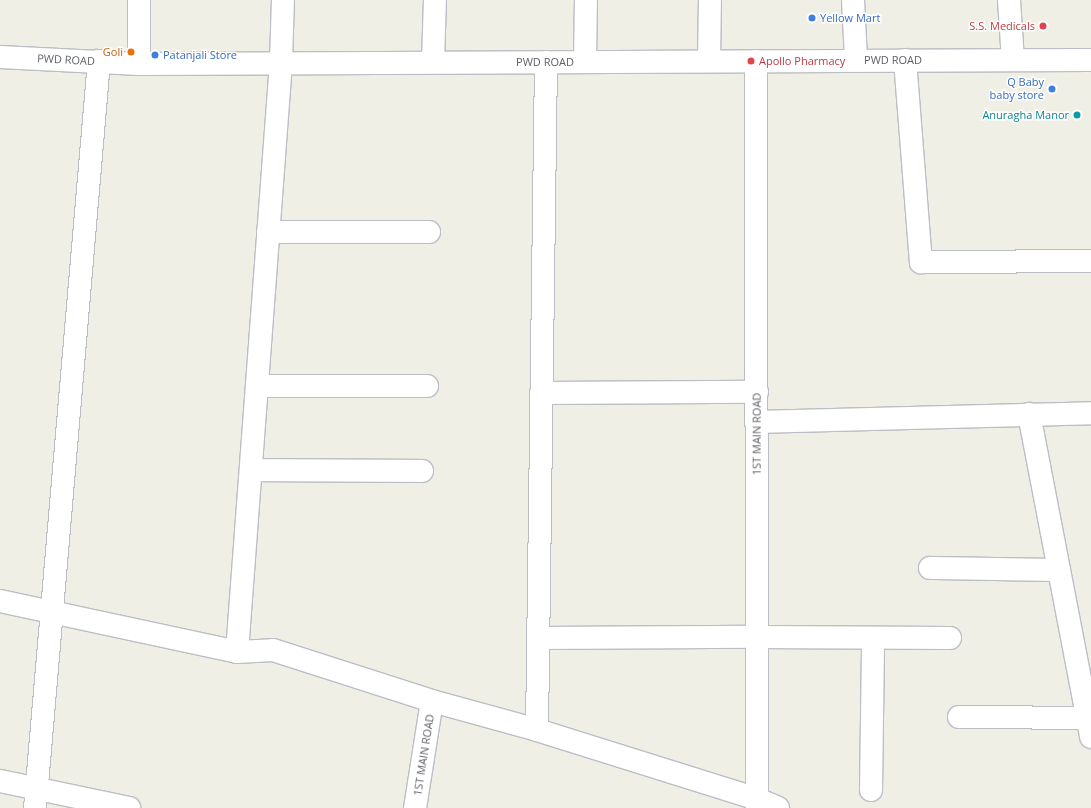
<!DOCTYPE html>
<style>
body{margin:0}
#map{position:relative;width:1091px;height:808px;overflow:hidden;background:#f0efe5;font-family:"Open Sans",sans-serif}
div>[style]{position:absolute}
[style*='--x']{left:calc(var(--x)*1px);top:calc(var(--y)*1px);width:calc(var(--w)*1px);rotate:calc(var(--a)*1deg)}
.roads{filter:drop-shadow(1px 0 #bcbec5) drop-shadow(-1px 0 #bcbec5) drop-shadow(0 1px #bcbec5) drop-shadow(0 -1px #bcbec5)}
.minor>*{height:22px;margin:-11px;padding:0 11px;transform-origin:11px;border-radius:11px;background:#fff}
.tertiary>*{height:22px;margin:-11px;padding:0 11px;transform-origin:11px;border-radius:11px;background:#fff}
.dots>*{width:11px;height:11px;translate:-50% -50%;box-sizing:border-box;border:2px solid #fff;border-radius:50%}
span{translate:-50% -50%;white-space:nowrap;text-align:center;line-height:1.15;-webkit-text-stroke:3px #fff;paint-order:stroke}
.shop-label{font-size:11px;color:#366cbe}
.left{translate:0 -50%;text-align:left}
.right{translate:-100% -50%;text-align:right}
.health-label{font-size:11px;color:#be3a42}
.food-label{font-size:11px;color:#c56008}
.street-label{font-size:11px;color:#5d6067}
.culture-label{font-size:11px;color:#0d838f}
</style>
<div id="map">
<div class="roads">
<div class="minor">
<div style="--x:853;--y:0;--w:60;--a:87.1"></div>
<div style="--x:1009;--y:0;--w:60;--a:86.2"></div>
<div style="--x:905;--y:60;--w:203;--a:85.5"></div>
<div style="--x:921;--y:262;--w:170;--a:-0.3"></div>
<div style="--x:585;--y:61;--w:61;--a:-89.1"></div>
<div style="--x:709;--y:61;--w:61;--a:-89.1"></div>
<div style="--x:756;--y:61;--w:747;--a:89.92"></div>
<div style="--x:433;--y:62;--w:62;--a:-88.2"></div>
<div style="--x:139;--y:64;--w:64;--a:-90"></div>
<div style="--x:268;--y:232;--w:161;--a:0"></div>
<div style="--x:257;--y:386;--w:170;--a:0"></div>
<div style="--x:541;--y:393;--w:216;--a:-0.3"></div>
<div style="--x:1029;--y:414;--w:329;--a:79.1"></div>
<div style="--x:757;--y:422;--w:334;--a:-1.5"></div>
<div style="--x:251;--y:470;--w:171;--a:0.3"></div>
<div style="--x:930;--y:568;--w:129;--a:0.9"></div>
<div style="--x:0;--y:601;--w:242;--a:12.1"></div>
<div style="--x:237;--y:652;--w:36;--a:-3"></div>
<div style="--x:273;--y:650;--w:167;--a:17.8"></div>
<div style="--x:432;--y:701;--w:109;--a:15.4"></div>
<div style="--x:537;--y:730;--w:231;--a:17.4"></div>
<div style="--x:757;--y:799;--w:23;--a:23"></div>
<div style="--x:538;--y:638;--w:219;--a:-0.3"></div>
<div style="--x:757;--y:637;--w:193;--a:0.3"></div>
<div style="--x:237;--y:652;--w:592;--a:-85.73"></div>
<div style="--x:281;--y:62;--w:62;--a:-88.2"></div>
<div style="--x:959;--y:717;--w:128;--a:0.4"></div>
<div style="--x:537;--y:730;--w:668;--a:-89.23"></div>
<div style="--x:0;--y:781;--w:132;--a:11.8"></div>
<div style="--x:871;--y:790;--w:152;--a:-89.2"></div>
<div style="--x:35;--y:808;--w:750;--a:-85.1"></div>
<div style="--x:415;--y:808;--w:108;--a:-81"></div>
</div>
<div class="tertiary">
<div style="--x:0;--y:57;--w:139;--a:2.9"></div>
<div style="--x:139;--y:64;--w:952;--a:-0.24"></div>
</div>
</div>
<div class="dots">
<div style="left:812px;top:18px;background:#3f7fe0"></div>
<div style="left:1043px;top:26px;background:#e0444e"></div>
<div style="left:131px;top:52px;background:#e8710a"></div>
<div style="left:155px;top:55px;background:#3f7fe0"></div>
<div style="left:751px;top:61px;background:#e0444e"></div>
<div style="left:1052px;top:89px;background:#3f7fe0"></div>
<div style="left:1077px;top:115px;background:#0f9aa8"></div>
</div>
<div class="shop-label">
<span class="left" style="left:820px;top:18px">Yellow Mart</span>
<span class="left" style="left:163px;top:55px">Patanjali Store</span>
<span class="right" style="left:1044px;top:89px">Q Baby<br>baby store</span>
</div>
<div class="health-label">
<span class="right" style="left:1035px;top:26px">S.S. Medicals</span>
<span class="left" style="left:759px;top:61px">Apollo Pharmacy</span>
</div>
<div class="food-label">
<span class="right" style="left:123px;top:52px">Goli</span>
</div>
<div class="street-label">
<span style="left:66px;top:60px;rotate:3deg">PWD ROAD</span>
<span style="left:893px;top:60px">PWD ROAD</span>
<span style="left:545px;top:62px">PWD ROAD</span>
<span style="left:757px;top:434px;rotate:-90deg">1ST MAIN ROAD</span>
<span style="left:424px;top:755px;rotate:-81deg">1ST MAIN ROAD</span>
</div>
<div class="culture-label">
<span class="right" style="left:1069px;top:115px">Anuragha Manor</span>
</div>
</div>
